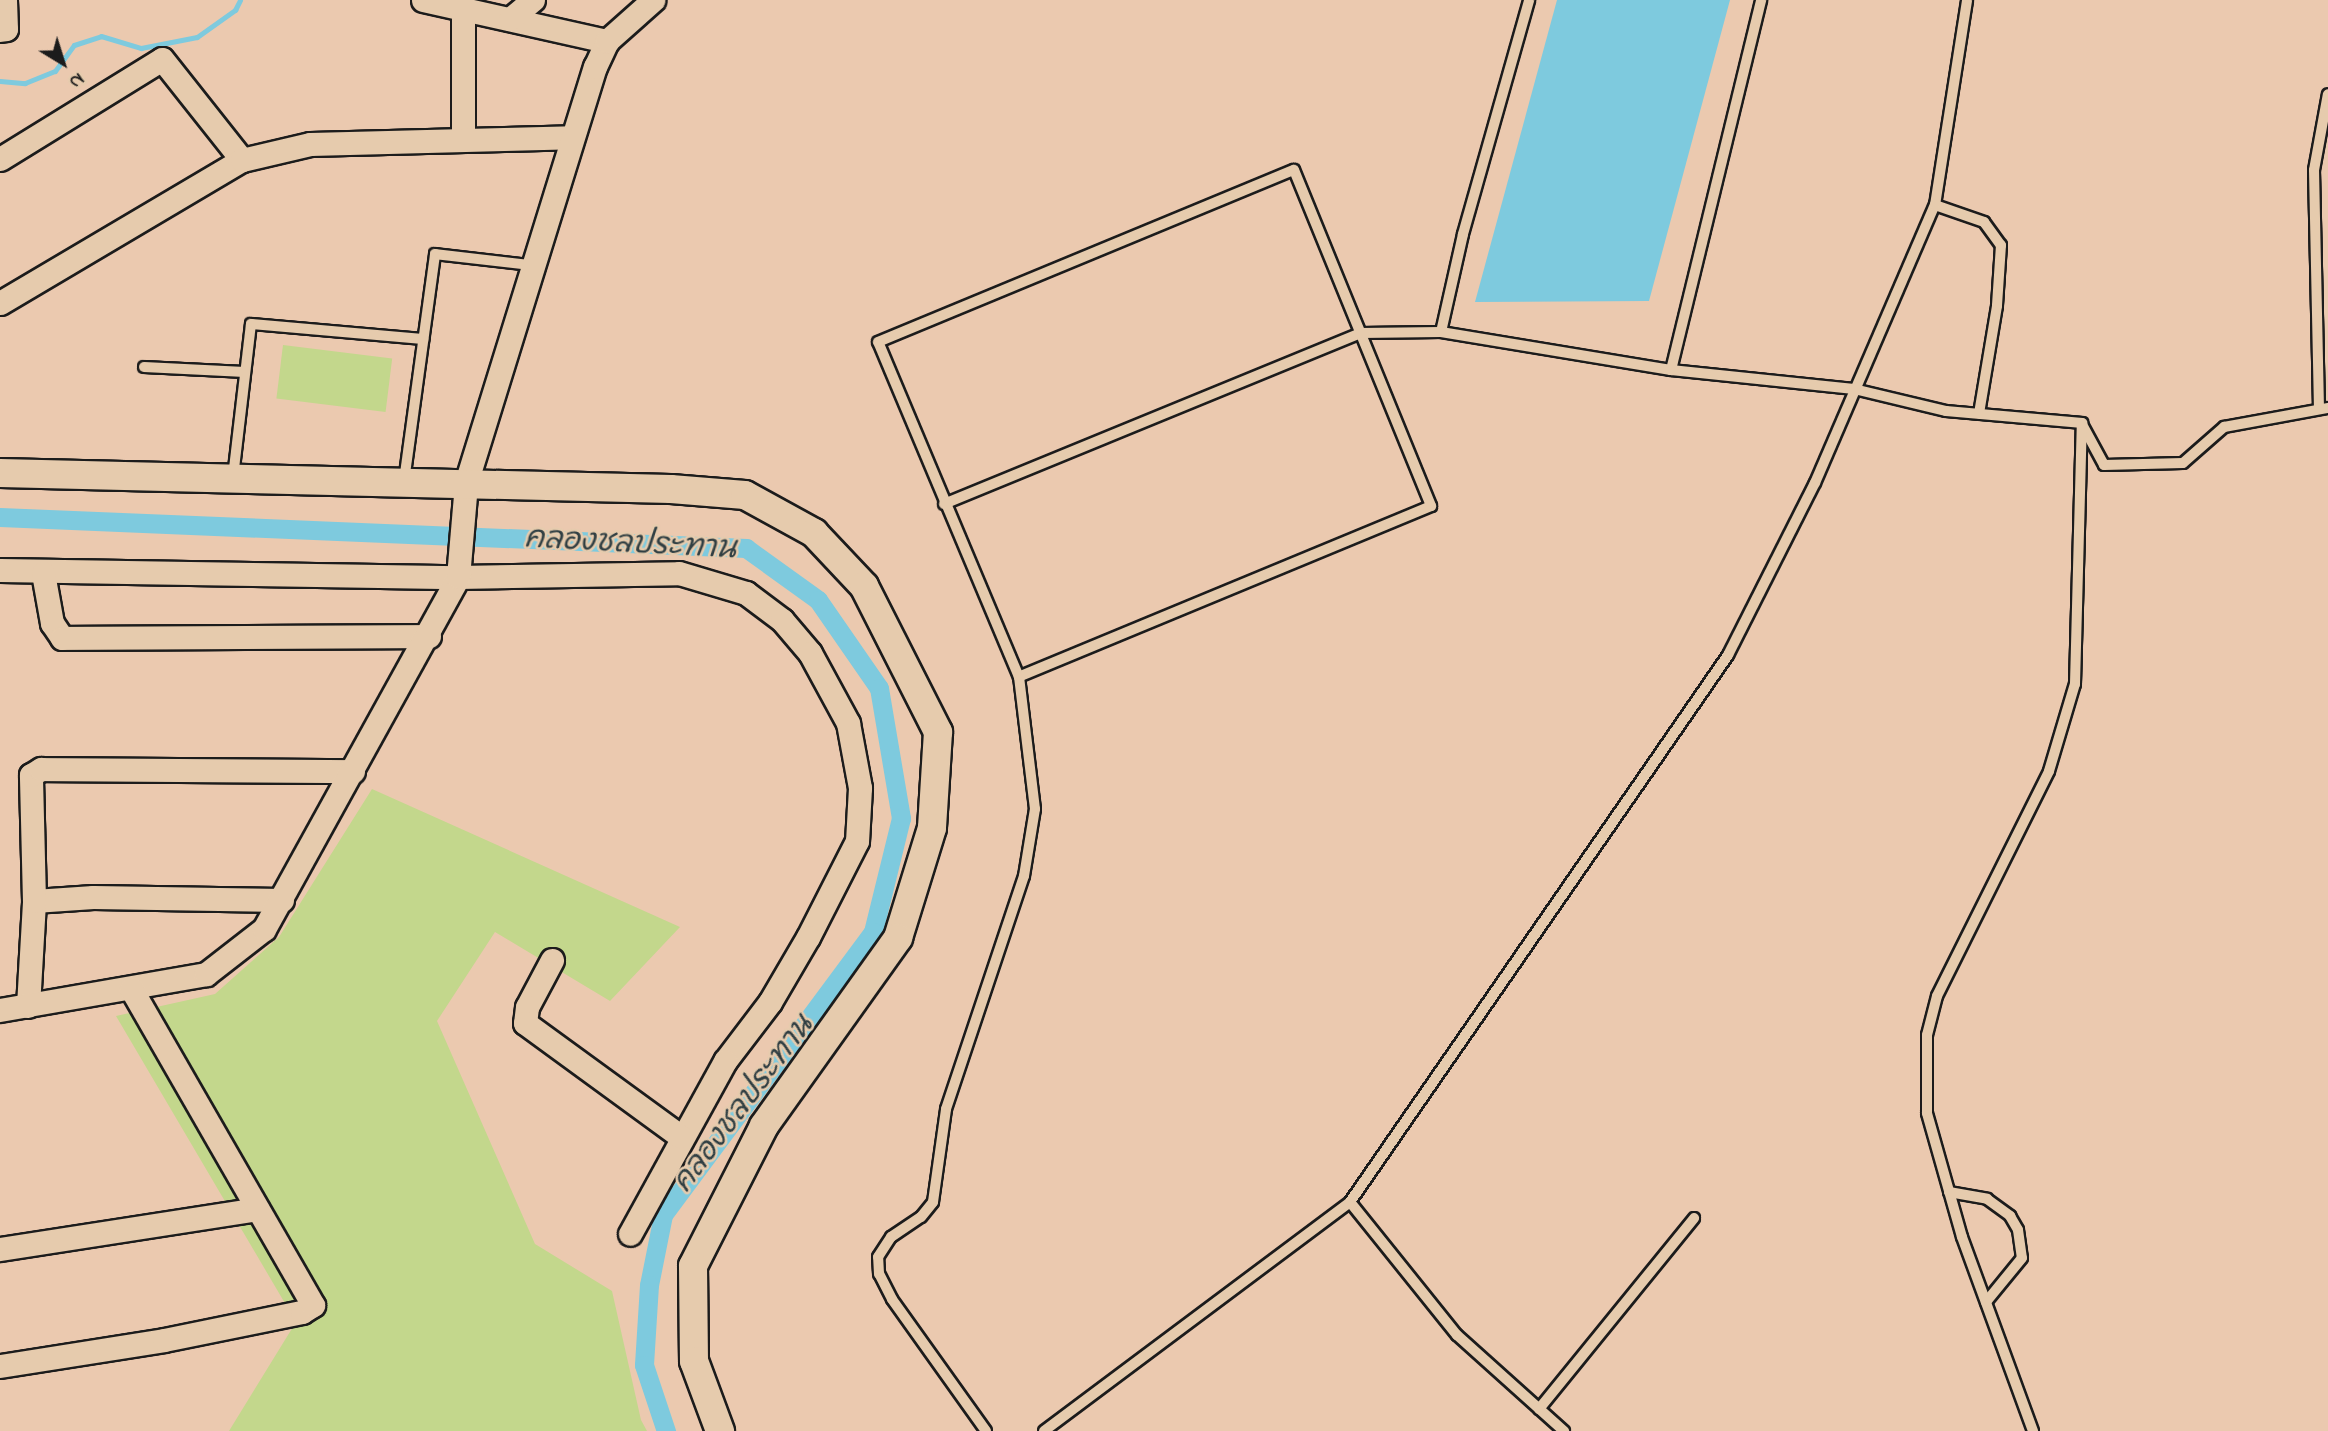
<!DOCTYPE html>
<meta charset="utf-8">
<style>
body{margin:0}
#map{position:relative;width:2328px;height:1431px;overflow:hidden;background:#ebc9af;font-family:"Indie Flower","Playpen Sans Thai",sans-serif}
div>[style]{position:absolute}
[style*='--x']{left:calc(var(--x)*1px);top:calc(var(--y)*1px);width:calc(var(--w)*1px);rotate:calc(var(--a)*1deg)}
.green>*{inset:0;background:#c3d78c;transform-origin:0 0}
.water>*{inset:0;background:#7ecade}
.stream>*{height:5px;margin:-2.5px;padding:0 2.5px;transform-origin:2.5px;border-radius:2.5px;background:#7ecade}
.canal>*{height:19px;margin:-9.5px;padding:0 9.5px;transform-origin:9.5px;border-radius:9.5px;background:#7ecade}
.roads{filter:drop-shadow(2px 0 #1c1c1c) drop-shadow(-2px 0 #1c1c1c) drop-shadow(0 2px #1c1c1c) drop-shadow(0 -2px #1c1c1c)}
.service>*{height:10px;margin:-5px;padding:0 5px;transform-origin:5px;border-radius:5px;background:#e6cbad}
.minor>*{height:23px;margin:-11.5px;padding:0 11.5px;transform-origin:11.5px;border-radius:11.5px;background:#e6cbad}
.tertiary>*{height:28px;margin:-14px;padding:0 14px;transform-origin:14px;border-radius:14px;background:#e6cbad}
span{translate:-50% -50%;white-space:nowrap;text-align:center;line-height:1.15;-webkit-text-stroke:5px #e6cbad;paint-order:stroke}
.water-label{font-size:30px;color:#303f43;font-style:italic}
.north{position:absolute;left:28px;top:28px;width:70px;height:70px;-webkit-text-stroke:5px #e6cbad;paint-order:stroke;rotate:142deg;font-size:19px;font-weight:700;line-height:28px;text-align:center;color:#1c1c1c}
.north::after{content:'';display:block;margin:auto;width:24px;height:32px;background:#1c1c1c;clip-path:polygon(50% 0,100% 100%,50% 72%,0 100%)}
</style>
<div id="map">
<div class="green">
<div style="left:283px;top:345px;width:110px;height:54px;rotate:7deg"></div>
<div style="clip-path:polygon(372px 789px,680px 927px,610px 1001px,495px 932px,437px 1021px,535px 1244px,612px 1291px,641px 1420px,647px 1431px,229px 1431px,296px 1322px,116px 1016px,215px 994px,279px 937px)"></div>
</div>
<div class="water">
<div style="clip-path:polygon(1557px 0,1730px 0,1649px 301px,1475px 302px)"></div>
</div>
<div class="stream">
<div style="--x:0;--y:81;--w:25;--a:5"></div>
<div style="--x:25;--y:83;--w:32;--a:-22"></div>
<div style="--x:55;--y:71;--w:32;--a:-54"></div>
<div style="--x:74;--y:45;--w:28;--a:-18"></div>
<div style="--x:101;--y:36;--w:42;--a:16.7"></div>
<div style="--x:141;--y:48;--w:57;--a:-11.1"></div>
<div style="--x:197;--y:37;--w:47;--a:-35.4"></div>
<div style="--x:235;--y:10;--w:11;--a:-63"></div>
</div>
<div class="canal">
<div style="--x:0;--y:517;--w:747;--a:2.38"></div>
<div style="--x:746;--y:548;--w:89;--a:35.8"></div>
<div style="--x:818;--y:600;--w:107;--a:55.3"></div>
<div style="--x:879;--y:688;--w:132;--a:80.4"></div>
<div style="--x:901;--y:818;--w:117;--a:103.8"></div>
<div style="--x:873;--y:932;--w:352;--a:126.6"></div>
<div style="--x:663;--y:1215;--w:71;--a:101.3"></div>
<div style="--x:649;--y:1285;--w:80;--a:93.6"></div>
<div style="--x:644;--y:1365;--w:70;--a:71.6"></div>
</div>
<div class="roads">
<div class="service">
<div style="--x:1294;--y:170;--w:363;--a:67.8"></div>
<div style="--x:1431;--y:506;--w:446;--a:157.5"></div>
<div style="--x:1019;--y:677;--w:363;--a:-112.8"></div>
<div style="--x:878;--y:342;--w:450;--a:-22.5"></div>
<div style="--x:1935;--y:205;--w:52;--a:19.1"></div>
<div style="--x:1984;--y:222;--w:29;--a:54"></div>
<div style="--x:2001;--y:245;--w:61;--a:93.8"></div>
<div style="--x:1997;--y:306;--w:109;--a:99.5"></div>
<div style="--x:1441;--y:332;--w:100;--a:-77.3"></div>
<div style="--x:1463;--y:234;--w:243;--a:-74.2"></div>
<div style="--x:144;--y:367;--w:101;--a:2.8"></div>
<div style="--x:1671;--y:370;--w:381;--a:-76.3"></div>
<div style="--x:2319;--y:409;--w:239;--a:-91.2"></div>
<div style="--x:2314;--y:170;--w:77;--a:-79.6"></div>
<div style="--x:2083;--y:426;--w:44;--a:61.7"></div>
<div style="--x:2104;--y:465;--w:79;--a:-1.5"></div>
<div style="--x:2183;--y:463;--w:55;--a:-41.3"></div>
<div style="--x:2224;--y:427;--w:106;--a:-10.4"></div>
<div style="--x:233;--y:477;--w:154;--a:-83.3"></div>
<div style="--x:251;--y:324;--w:173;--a:5"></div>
<div style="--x:404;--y:481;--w:229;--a:-82.2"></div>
<div style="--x:435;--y:254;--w:96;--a:6.6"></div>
<div style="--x:944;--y:504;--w:451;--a:-22.3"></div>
<div style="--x:1361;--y:333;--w:80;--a:-0.7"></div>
<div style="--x:1441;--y:332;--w:233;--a:9.4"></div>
<div style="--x:1671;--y:370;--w:184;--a:5.9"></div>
<div style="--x:1854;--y:389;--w:95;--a:13.4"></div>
<div style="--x:1946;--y:411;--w:137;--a:5"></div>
<div style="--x:1949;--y:1192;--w:39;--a:10"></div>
<div style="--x:1987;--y:1199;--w:29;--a:36"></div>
<div style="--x:2010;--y:1216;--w:16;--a:60"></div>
<div style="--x:2018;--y:1230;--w:28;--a:82"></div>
<div style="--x:2022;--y:1258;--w:57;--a:129.3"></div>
<div style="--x:1350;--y:1202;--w:171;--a:51.2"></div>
<div style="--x:1457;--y:1335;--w:144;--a:41.9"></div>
<div style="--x:1539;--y:1409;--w:246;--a:-50.9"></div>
<div style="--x:986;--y:1431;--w:162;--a:-125.5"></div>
<div style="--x:892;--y:1299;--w:28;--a:-117"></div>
<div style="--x:879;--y:1274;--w:17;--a:-93"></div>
<div style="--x:878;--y:1257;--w:24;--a:-57"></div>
<div style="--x:891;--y:1237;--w:36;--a:-34"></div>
<div style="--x:921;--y:1217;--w:19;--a:-51"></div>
<div style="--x:933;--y:1202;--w:94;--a:-82"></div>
<div style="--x:946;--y:1109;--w:246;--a:-71.5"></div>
<div style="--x:1024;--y:876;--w:68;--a:-80.7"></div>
<div style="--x:1035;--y:809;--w:133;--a:-96.9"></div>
<div style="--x:1044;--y:1431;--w:382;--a:-36.8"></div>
<div style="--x:1350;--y:1202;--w:665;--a:-55.35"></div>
<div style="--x:1728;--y:655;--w:193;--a:-63.2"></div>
<div style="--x:1815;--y:483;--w:303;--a:-66.7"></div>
<div style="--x:1935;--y:205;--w:207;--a:-81.1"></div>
<div style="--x:2033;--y:1431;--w:207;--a:-110.1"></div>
<div style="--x:1962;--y:1237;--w:129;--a:-105.8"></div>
<div style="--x:1927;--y:1113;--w:78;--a:-90"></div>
<div style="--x:1927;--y:1035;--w:40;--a:-75.6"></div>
<div style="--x:1937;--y:996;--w:251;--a:-63.5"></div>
<div style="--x:2049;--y:771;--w:91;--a:-73.4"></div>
<div style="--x:2075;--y:684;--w:261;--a:-88.5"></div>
</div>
<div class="minor">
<div style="--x:423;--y:0;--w:189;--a:12.6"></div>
<div style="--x:510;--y:19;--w:30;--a:-40"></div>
<div style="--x:0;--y:30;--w:6;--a:-9"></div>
<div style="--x:6;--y:29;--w:29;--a:-92"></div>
<div style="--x:463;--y:139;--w:130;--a:-90"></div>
<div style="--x:0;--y:159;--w:190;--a:-31.7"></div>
<div style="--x:162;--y:59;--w:129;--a:51.6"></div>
<div style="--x:0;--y:303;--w:281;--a:-30.6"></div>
<div style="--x:242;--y:160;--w:70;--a:-13.2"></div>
<div style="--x:310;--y:144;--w:262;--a:-1.5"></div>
<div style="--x:0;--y:570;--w:458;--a:0.9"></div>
<div style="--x:458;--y:577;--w:221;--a:-1"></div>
<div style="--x:679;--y:573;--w:70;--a:16.6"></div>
<div style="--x:746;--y:593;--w:45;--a:36.9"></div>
<div style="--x:782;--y:620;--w:43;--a:49.7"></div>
<div style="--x:810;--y:653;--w:80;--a:61.5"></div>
<div style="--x:848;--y:723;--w:66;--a:79.5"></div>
<div style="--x:860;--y:788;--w:53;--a:93.2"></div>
<div style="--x:857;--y:841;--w:108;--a:117"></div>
<div style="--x:808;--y:937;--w:75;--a:120.3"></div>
<div style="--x:770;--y:1002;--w:74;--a:127.3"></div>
<div style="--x:725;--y:1061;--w:197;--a:118.8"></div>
<div style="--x:43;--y:573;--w:51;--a:79.8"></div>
<div style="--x:52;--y:623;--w:18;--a:56"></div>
<div style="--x:62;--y:638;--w:367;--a:-0.3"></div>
<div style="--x:34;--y:901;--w:59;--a:-3.9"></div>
<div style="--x:93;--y:897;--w:189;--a:0.9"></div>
<div style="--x:552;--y:960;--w:53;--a:118"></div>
<div style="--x:527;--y:1007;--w:16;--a:97"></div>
<div style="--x:525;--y:1023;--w:192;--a:36.1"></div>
<div style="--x:28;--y:1006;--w:105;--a:-86.7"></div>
<div style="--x:34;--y:901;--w:126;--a:-91.4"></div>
<div style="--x:31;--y:775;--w:12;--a:-31"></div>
<div style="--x:41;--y:769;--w:312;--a:0.4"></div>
<div style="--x:0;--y:1010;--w:209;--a:-9.9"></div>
<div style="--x:206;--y:974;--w:73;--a:-37.8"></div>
<div style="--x:264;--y:929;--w:402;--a:-61.1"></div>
<div style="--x:458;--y:577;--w:94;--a:-85.1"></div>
<div style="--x:466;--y:483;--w:436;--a:-72.8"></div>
<div style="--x:595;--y:67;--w:29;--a:-65"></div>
<div style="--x:607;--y:41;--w:62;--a:-41.7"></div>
<div style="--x:0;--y:1249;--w:260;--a:-8.8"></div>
<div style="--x:0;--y:1366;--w:166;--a:-9"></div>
<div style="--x:164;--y:1340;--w:141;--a:-11.5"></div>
<div style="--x:302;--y:1312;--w:13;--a:-32"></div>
<div style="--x:313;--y:1305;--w:365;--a:-119.9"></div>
</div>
<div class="tertiary">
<div style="--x:0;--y:473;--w:671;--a:1.37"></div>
<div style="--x:671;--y:489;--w:74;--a:4.6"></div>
<div style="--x:745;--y:495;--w:79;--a:28.8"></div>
<div style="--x:814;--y:533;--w:73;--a:46.7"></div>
<div style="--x:864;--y:586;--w:164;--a:63.1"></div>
<div style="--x:938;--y:732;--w:96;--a:93.6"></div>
<div style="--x:932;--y:828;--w:115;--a:107.2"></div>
<div style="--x:898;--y:938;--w:231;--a:125.5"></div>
<div style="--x:764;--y:1126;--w:157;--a:116.9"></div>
<div style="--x:693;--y:1266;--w:95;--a:89.4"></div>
<div style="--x:694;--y:1361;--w:75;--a:69.6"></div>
</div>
</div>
<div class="water-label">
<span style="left:630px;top:545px;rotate:3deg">คลองชลประทาน</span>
<span style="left:744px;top:1105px;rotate:-53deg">คลองชลประทาน</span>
</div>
<div class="north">N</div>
</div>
